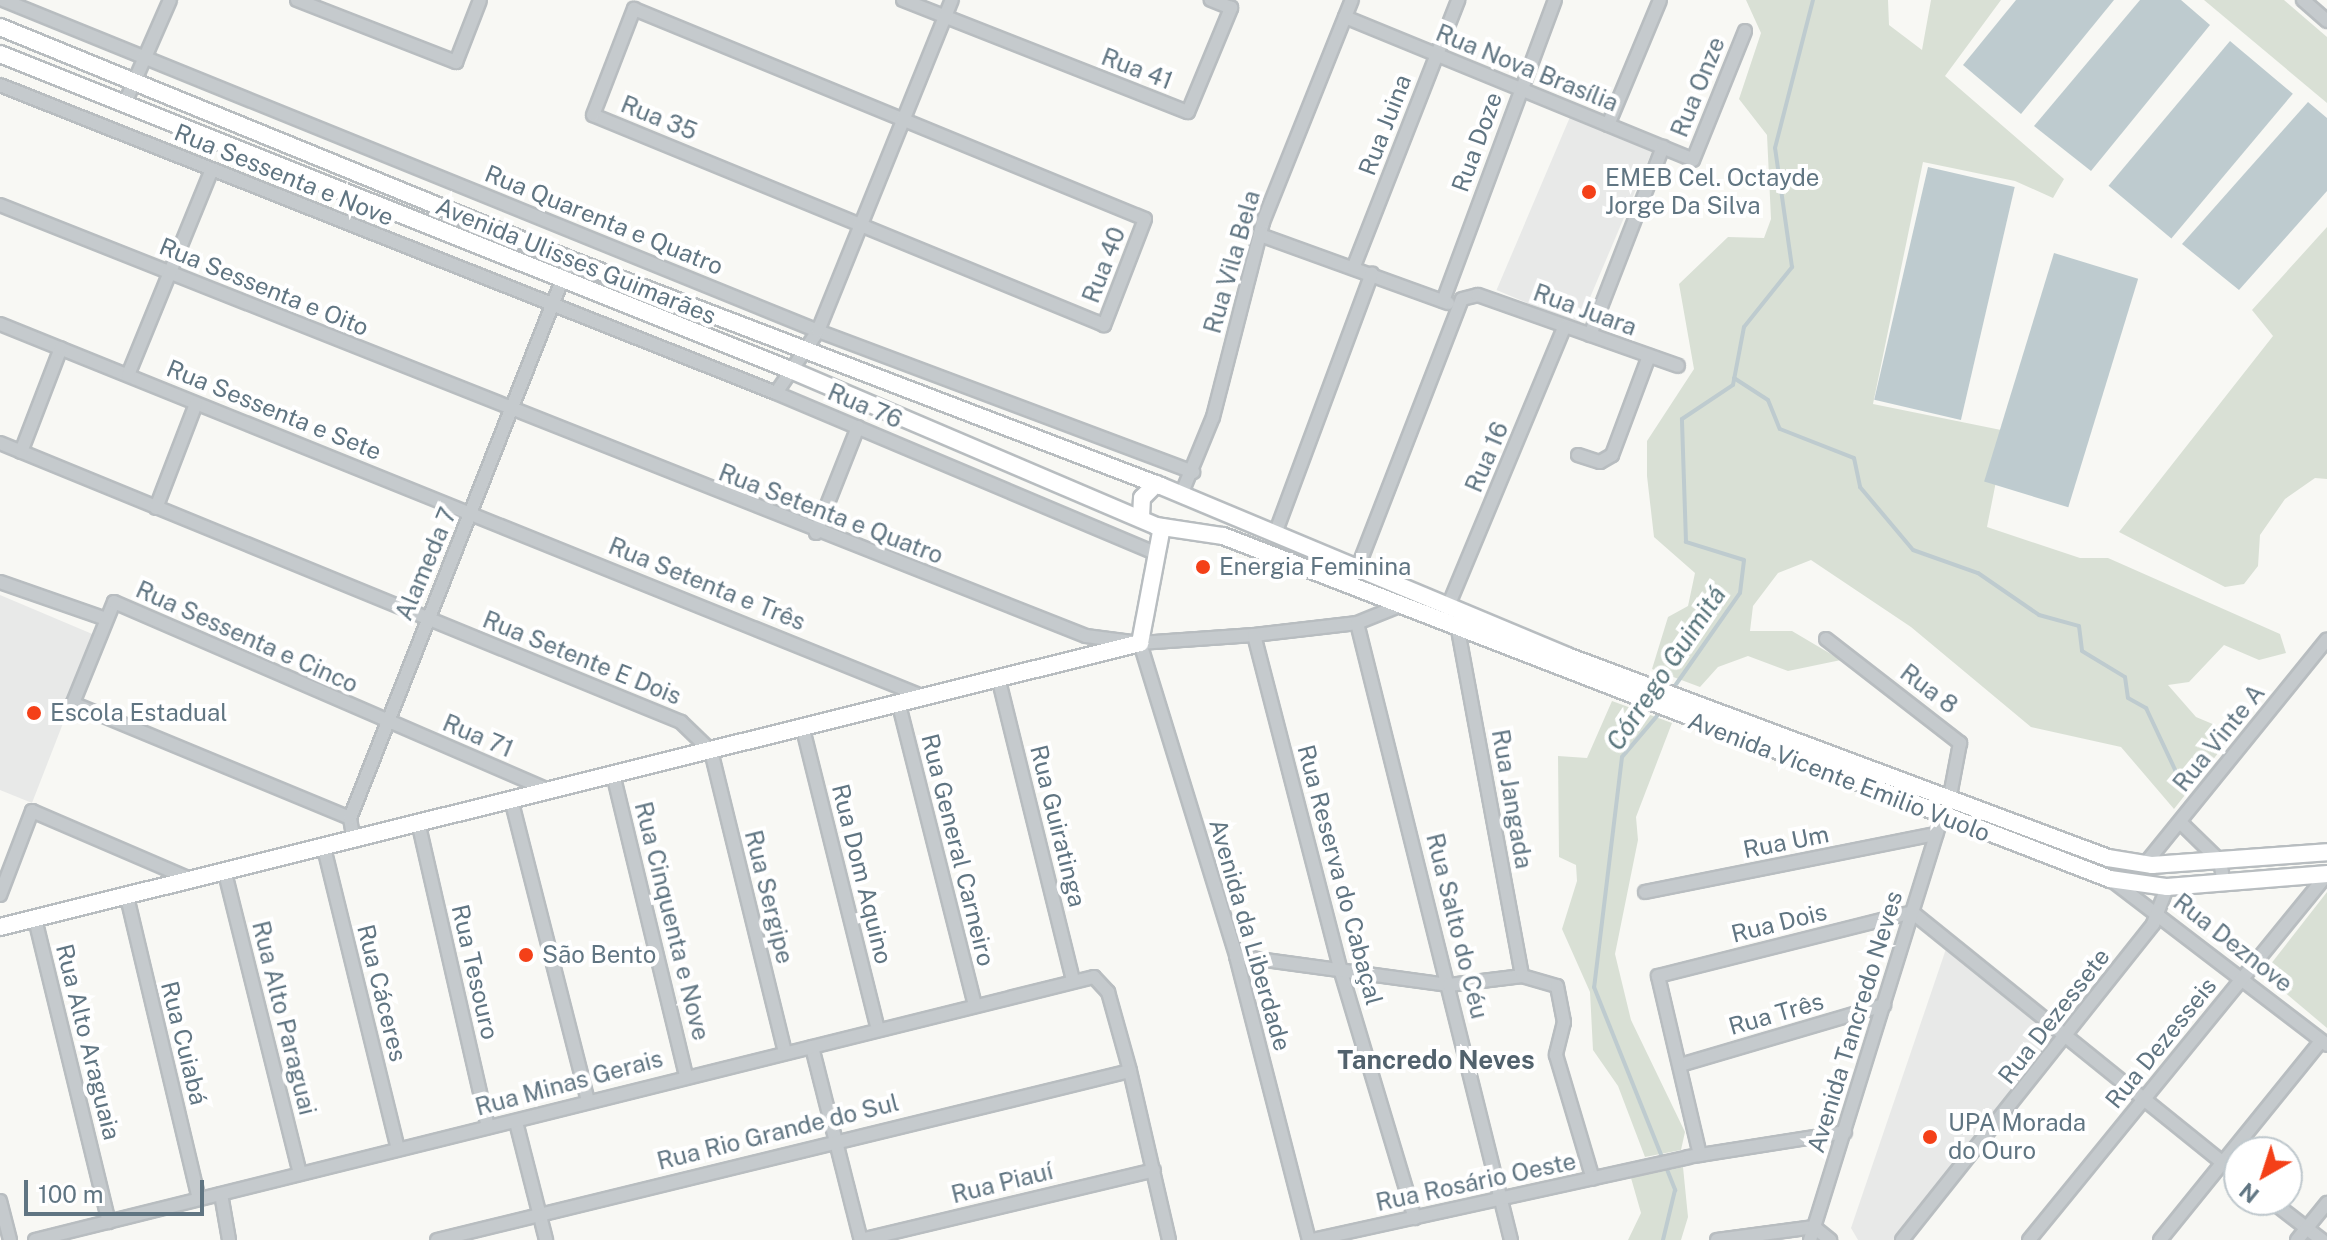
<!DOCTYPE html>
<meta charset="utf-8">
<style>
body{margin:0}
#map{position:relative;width:2327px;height:1240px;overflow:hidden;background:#f8f8f4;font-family:"Public Sans",sans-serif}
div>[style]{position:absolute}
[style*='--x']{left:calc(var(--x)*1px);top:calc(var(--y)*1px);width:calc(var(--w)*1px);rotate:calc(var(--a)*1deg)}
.built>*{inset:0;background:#e8e9e8;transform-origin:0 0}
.green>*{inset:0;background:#d9e0d5}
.water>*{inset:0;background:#becbcf;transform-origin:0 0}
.stream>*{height:4px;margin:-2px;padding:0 2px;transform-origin:2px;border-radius:2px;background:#becbcf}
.roads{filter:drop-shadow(2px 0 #b8bdc0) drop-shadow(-2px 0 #b8bdc0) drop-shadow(0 2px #b8bdc0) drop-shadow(0 -2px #b8bdc0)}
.minor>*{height:12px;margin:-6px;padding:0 6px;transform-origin:6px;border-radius:6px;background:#c5cacd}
.major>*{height:16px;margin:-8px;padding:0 8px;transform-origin:8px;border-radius:8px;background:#fff}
.dots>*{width:22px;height:22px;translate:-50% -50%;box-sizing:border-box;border:4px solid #fff;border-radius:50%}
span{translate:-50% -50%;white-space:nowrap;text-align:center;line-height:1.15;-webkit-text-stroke:8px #fff;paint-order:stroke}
.street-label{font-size:24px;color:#607582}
.poi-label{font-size:24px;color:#607582}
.left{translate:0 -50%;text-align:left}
.water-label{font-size:26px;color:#5a767d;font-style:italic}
.neighbourhood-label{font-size:26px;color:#52626d;font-weight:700}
.north{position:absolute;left:2223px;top:1136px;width:80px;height:80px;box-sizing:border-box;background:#fff;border:2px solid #bfc8cd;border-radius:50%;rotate:219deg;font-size:22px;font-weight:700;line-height:32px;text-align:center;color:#607582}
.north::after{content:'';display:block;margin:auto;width:28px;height:36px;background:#f44018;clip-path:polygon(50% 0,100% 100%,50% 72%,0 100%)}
.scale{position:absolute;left:24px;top:1180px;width:180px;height:36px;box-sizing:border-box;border:4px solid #607582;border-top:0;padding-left:10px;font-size:24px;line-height:28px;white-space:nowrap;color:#607582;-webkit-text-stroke:6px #fff;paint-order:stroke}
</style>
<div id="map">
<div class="built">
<div style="left:1570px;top:117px;width:89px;height:188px;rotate:23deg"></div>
<div style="clip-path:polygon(0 595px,97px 636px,32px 803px,0 790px)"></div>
<div style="clip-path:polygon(1947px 946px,2055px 1035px,2053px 1046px,1897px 1240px,1858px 1240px,1851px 1228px)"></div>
</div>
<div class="green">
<div style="clip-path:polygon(1746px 0,1888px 0,1889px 25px,1922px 50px,1931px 0,2001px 0,1945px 76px,2064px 179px,2053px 198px,2015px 181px,1923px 162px,1873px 404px,2006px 431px,1987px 527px,2080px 558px,2108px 558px,2280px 634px,2286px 653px,2259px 660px,2224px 645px,2189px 682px,2168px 685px,2196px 717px,2234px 733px,2174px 809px,2121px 747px,2031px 727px,1911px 627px,1811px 560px,1778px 573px,1753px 606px,1750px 631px,1792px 631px,1841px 660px,1788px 671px,1748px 656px,1718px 667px,1700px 687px,1652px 669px,1668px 617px,1688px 606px,1695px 573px,1654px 537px,1647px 476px,1647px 441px,1694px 369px,1679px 284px,1728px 237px,1764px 238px,1771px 219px,1767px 135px,1739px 99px,1761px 33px)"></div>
<div style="clip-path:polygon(2204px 0,2284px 0,2327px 37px,2327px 103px)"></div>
<div style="clip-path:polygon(2327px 227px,2327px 479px,2315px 478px,2285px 499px,2260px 535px,2258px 566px,2244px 584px,2225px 587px,2119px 532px,2273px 336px,2252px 310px)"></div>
<div style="clip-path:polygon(1612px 701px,1672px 723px,1636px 817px,1638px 840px,1615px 954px,1631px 1020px,1685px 1132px,1681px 1150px,1645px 1157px,1618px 1086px,1593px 1050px,1590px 992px,1562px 929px,1577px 881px,1576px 865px,1559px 857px,1558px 756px,1587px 758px)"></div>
<div style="clip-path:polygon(2327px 892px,2327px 1028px,2263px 974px)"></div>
<div style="clip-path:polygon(1683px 1167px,1688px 1217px,1681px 1240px,1628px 1240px,1641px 1213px,1631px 1178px)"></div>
</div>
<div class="water">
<div style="clip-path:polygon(2016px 0,2114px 0,2021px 114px,1963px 65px)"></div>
<div style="clip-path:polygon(2140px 0,2181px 0,2210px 25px,2091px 171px,2034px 126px)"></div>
<div style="left:2230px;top:41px;width:82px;height:189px;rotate:40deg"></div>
<div style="clip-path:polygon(2308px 102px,2327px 118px,2327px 191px,2239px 290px,2182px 244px)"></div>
<div style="left:1928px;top:167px;width:89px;height:239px;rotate:13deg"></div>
<div style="left:2054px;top:253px;width:88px;height:239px;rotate:17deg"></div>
</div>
<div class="stream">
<div style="--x:1734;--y:378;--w:40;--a:32.9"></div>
<div style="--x:1768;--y:400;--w:31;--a:68"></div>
<div style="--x:1780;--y:429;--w:79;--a:21.4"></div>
<div style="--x:1854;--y:458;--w:30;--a:78"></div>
<div style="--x:1860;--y:487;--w:82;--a:49.9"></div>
<div style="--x:1913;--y:550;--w:69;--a:19.5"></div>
<div style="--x:1978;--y:573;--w:74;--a:34.5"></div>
<div style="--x:2039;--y:615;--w:41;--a:15.4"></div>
<div style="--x:2079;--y:626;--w:25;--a:83"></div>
<div style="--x:2082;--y:651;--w:50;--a:31.2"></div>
<div style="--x:2125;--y:677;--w:21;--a:82"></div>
<div style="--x:2128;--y:698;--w:21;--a:29"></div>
<div style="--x:2146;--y:708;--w:94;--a:64.8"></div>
<div style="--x:1672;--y:690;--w:118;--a:-55"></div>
<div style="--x:1740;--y:593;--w:33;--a:-83"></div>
<div style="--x:1744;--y:560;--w:61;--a:-162.8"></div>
<div style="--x:1686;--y:542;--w:123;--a:-91.9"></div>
<div style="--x:1682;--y:419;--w:61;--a:-33.7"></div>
<div style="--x:1733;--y:385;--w:59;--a:-79.3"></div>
<div style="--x:1744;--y:327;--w:77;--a:-51.3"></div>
<div style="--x:1792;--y:267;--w:120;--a:-98.1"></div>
<div style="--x:1775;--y:148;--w:153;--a:-75.6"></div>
<div style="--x:1663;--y:709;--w:63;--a:130.5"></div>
<div style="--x:1622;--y:757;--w:232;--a:96.9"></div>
<div style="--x:1594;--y:987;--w:219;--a:68.2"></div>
<div style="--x:1675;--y:1190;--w:51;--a:103.5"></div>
</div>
<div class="roads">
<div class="minor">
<div style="--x:3;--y:0;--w:880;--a:22.1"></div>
<div style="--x:818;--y:331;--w:401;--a:20.6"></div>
<div style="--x:297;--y:0;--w:171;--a:21.3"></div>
<div style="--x:456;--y:62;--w:66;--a:-68.8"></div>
<div style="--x:903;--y:0;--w:306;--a:21.5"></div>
<div style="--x:1188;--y:112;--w:113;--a:-67.5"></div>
<div style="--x:1231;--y:8;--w:22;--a:-158"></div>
<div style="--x:2303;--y:0;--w:32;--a:41"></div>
<div style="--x:634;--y:9;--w:552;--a:22.34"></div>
<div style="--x:1145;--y:219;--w:114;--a:111.1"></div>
<div style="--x:1104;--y:325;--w:552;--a:-157.66"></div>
<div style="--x:593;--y:115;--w:114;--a:-68.9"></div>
<div style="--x:1345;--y:17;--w:376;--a:22.3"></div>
<div style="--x:1693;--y:160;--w:139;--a:-68"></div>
<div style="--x:0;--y:85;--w:835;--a:21.65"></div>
<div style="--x:776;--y:393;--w:414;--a:22.9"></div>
<div style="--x:125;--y:103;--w:112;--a:-66.4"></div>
<div style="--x:1608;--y:125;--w:135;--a:-67.4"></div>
<div style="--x:0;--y:205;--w:1168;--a:21.65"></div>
<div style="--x:1086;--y:636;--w:54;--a:7.4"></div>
<div style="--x:1140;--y:643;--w:114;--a:-4"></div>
<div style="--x:1254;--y:635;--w:104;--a:-6.6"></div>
<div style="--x:1357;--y:623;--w:45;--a:-22"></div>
<div style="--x:1260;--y:235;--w:200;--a:19.9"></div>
<div style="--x:1354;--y:266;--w:286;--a:-68.6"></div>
<div style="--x:1443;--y:301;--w:321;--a:-69.6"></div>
<div style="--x:0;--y:324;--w:996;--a:21.98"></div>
<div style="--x:1590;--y:335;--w:202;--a:-68.8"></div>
<div style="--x:128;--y:375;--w:222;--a:-67.8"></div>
<div style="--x:776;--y:393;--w:75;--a:-55.9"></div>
<div style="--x:818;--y:331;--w:357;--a:-68"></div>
<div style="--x:0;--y:443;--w:736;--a:22.28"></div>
<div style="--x:681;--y:722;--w:42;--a:44"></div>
<div style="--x:711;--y:751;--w:311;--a:76.2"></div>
<div style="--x:21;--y:452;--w:111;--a:-69"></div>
<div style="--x:1578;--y:455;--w:23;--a:18"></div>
<div style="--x:1600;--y:462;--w:14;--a:-30"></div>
<div style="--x:1612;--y:455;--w:106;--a:-69.5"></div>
<div style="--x:1181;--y:495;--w:84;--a:-67.7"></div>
<div style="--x:1213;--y:417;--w:201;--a:-75.6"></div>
<div style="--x:1263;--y:222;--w:239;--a:-68.2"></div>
<div style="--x:156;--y:508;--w:111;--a:-69"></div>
<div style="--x:816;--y:533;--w:114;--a:-68.4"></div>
<div style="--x:1275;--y:534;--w:278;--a:-69.6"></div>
<div style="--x:1358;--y:567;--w:287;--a:-68.8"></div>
<div style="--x:1462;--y:299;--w:16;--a:-14"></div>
<div style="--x:1478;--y:295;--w:212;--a:19.5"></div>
<div style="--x:0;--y:582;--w:112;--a:19.2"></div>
<div style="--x:1449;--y:604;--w:301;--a:-67.4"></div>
<div style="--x:1357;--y:623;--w:636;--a:75.99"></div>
<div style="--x:1458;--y:630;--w:352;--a:79.5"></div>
<div style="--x:1254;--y:635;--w:348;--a:75.5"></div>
<div style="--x:1341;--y:972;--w:257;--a:73.3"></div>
<div style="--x:1826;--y:639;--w:170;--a:37.8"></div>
<div style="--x:1960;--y:743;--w:54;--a:100.7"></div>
<div style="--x:1140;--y:643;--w:327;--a:72.9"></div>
<div style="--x:1236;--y:956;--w:293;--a:75.6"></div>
<div style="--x:999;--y:681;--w:309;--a:76.1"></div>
<div style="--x:899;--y:705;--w:309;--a:75.8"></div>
<div style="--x:803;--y:729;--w:310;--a:76"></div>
<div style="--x:614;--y:778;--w:306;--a:76.4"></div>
<div style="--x:512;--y:803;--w:308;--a:75.7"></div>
<div style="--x:350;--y:818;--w:300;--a:-157.5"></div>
<div style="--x:73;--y:703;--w:109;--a:-67.9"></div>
<div style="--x:114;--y:602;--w:475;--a:23.4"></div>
<div style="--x:2180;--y:822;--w:56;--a:44.3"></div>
<div style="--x:2220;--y:861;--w:23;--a:80"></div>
<div style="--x:419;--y:826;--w:309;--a:77.1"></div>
<div style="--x:354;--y:841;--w:23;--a:-100"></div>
<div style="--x:350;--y:818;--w:600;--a:-68.48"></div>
<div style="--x:324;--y:848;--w:310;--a:76.2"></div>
<div style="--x:2145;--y:864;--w:289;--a:-51"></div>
<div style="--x:225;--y:873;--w:309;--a:76"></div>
<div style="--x:2114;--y:882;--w:268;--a:37.4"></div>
<div style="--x:1645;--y:892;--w:297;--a:-11.3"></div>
<div style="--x:0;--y:895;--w:90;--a:-69.1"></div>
<div style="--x:32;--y:811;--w:174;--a:23.3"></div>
<div style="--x:127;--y:897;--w:310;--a:76.6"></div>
<div style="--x:35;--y:919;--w:312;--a:76.3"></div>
<div style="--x:1236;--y:956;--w:215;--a:7.8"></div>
<div style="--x:1449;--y:985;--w:74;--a:-7"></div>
<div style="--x:1522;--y:976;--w:36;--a:16"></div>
<div style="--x:1557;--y:986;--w:37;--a:79"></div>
<div style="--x:1564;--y:1022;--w:34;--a:104"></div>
<div style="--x:1556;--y:1055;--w:129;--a:73.4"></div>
<div style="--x:812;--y:1047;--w:199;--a:75.8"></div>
<div style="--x:861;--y:1240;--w:301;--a:-13.4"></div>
<div style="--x:1680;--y:1065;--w:213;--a:-16.4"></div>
<div style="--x:516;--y:1122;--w:122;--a:75.7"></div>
<div style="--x:1700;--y:1155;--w:184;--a:-103.2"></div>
<div style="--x:1658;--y:976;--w:262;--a:-14.1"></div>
<div style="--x:1912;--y:912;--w:420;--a:38.9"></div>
<div style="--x:221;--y:1194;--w:47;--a:80.1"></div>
<div style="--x:2270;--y:1200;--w:66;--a:37.6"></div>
<div style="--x:0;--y:1201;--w:40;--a:75.6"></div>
<div style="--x:35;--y:1240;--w:1091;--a:-13.95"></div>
<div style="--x:1094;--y:977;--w:21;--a:47"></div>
<div style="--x:1108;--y:992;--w:82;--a:74.4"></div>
<div style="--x:1130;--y:1071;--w:173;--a:77"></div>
<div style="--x:437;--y:1240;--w:713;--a:-13.71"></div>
<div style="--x:1312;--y:1240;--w:385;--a:-12.4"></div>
<div style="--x:1688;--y:1157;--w:159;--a:-9"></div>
<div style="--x:1717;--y:1240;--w:98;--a:-7.6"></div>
<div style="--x:1814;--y:1227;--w:21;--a:39"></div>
<div style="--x:1810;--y:1240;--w:444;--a:-72.7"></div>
<div style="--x:1902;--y:1240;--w:404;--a:-51.5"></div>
<div style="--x:2153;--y:924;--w:40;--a:-69"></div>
<div style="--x:2029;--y:1240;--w:471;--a:-50.8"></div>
<div style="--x:2160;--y:1240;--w:256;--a:-51"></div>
<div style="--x:2297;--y:1240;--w:48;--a:-51"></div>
</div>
<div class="major">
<div style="--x:0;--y:27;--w:616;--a:22.23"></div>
<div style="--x:570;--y:260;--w:633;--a:20.93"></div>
<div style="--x:1161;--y:486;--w:440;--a:22.7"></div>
<div style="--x:1567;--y:656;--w:577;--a:20.47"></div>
<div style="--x:2108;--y:858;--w:45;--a:9"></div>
<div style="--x:2152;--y:865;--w:175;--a:-4.2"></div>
<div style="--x:0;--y:54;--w:854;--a:21.79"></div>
<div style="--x:793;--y:371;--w:395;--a:23.1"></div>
<div style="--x:1156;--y:526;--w:68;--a:8.5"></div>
<div style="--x:1223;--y:536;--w:951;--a:21.14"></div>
<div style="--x:2110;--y:879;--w:58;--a:8"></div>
<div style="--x:2167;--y:887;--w:161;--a:-4.6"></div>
<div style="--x:1141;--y:517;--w:19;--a:-87"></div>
<div style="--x:1142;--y:498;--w:20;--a:-45"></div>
<div style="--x:0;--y:927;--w:1175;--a:-13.99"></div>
<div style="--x:1140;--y:643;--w:118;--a:-79.3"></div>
</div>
</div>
<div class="dots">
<div style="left:1589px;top:192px;background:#f44018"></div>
<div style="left:1203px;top:567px;background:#f44018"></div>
<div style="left:34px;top:713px;background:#f44018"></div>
<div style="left:526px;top:955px;background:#f44018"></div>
<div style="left:1930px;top:1137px;background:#f44018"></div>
</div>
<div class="street-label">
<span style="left:1527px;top:68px;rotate:22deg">Rua Nova Brasília</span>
<span style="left:1137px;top:69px;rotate:21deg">Rua 41</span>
<span style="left:1698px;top:87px;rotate:-68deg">Rua Onze</span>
<span style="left:659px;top:118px;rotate:22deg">Rua 35</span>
<span style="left:1385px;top:125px;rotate:-69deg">Rua Juina</span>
<span style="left:1477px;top:142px;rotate:-70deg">Rua Doze</span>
<span style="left:284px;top:175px;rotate:22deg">Rua Sessenta e Nove</span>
<span style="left:604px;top:220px;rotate:22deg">Rua Quarenta e Quatro</span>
<span style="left:576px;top:261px;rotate:22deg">Avenida Ulisses Guimarães</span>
<span style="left:1232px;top:262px;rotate:-74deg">Rua Vila Bela</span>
<span style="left:1104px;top:265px;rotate:-69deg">Rua 40</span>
<span style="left:264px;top:287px;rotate:22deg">Rua Sessenta e Oito</span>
<span style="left:1585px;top:310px;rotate:20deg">Rua Juara</span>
<span style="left:865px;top:406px;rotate:23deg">Rua 76</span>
<span style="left:274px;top:410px;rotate:22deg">Rua Sessenta e Sete</span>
<span style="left:1487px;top:457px;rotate:-67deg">Rua 16</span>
<span style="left:831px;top:514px;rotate:21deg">Rua Setenta e Quatro</span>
<span style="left:426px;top:564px;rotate:-67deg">Alameda 7</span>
<span style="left:707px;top:584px;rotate:22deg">Rua Setenta e Três</span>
<span style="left:247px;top:637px;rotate:24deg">Rua Sessenta e Cinco</span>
<span style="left:582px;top:658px;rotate:22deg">Rua Setente E Dois</span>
<span style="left:1929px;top:689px;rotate:37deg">Rua 8</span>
<span style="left:478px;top:736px;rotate:23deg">Rua 71</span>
<span style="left:2219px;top:738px;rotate:-51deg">Rua Vinte A</span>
<span style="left:1839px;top:777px;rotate:21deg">Avenida Vicente Emilio Vuolo</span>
<span style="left:1512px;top:799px;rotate:80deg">Rua Jangada</span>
<span style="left:1058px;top:826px;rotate:76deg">Rua Guiratinga</span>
<span style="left:1786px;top:842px;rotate:-11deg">Rua Um</span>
<span style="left:958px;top:850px;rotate:76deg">Rua General Carneiro</span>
<span style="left:862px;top:874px;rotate:76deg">Rua Dom Aquino</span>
<span style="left:1340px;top:875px;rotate:75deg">Rua Reserva do Cabaçal</span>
<span style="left:769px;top:897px;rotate:76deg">Rua Sergipe</span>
<span style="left:672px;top:921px;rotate:76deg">Rua Cinquenta e Nove</span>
<span style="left:1779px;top:923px;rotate:-14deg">Rua Dois</span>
<span style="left:1457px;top:926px;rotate:76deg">Rua Salto do Céu</span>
<span style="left:1250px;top:935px;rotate:74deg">Avenida da Liberdade</span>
<span style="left:2233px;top:943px;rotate:38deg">Rua Deznove</span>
<span style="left:475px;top:972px;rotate:77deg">Rua Tesouro</span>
<span style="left:382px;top:993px;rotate:76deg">Rua Cáceres</span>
<span style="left:1776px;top:1014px;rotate:-16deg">Rua Três</span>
<span style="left:2054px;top:1016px;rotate:-52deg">Rua Dezessete</span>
<span style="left:284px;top:1018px;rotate:76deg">Rua Alto Paraguai</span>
<span style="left:1855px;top:1022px;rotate:-73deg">Avenida Tancredo Neves</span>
<span style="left:88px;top:1042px;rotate:76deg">Rua Alto Araguaia</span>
<span style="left:184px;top:1043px;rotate:76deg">Rua Cuiabá</span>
<span style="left:2161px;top:1043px;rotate:-51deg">Rua Dezesseis</span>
<span style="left:569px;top:1083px;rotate:-15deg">Rua Minas Gerais</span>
<span style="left:778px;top:1132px;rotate:-14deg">Rua Rio Grande do Sul</span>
<span style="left:1476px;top:1182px;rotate:-12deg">Rua Rosário Oeste</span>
<span style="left:1002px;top:1183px;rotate:-14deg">Rua Piauí</span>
</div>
<div class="poi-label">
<span class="left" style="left:1605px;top:192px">EMEB Cel. Octayde<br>Jorge Da Silva</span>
<span class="left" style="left:1219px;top:567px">Energia Feminina</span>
<span class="left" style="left:50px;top:713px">Escola Estadual</span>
<span class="left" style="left:542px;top:955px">São Bento</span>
<span class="left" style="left:1948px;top:1137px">UPA Morada<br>do Ouro</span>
</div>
<div class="water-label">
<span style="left:1666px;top:668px;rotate:-56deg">Córrego Guimitá</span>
</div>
<div class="neighbourhood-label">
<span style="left:1436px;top:1060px">Tancredo Neves</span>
</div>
<div class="north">N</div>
<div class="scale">100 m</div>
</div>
